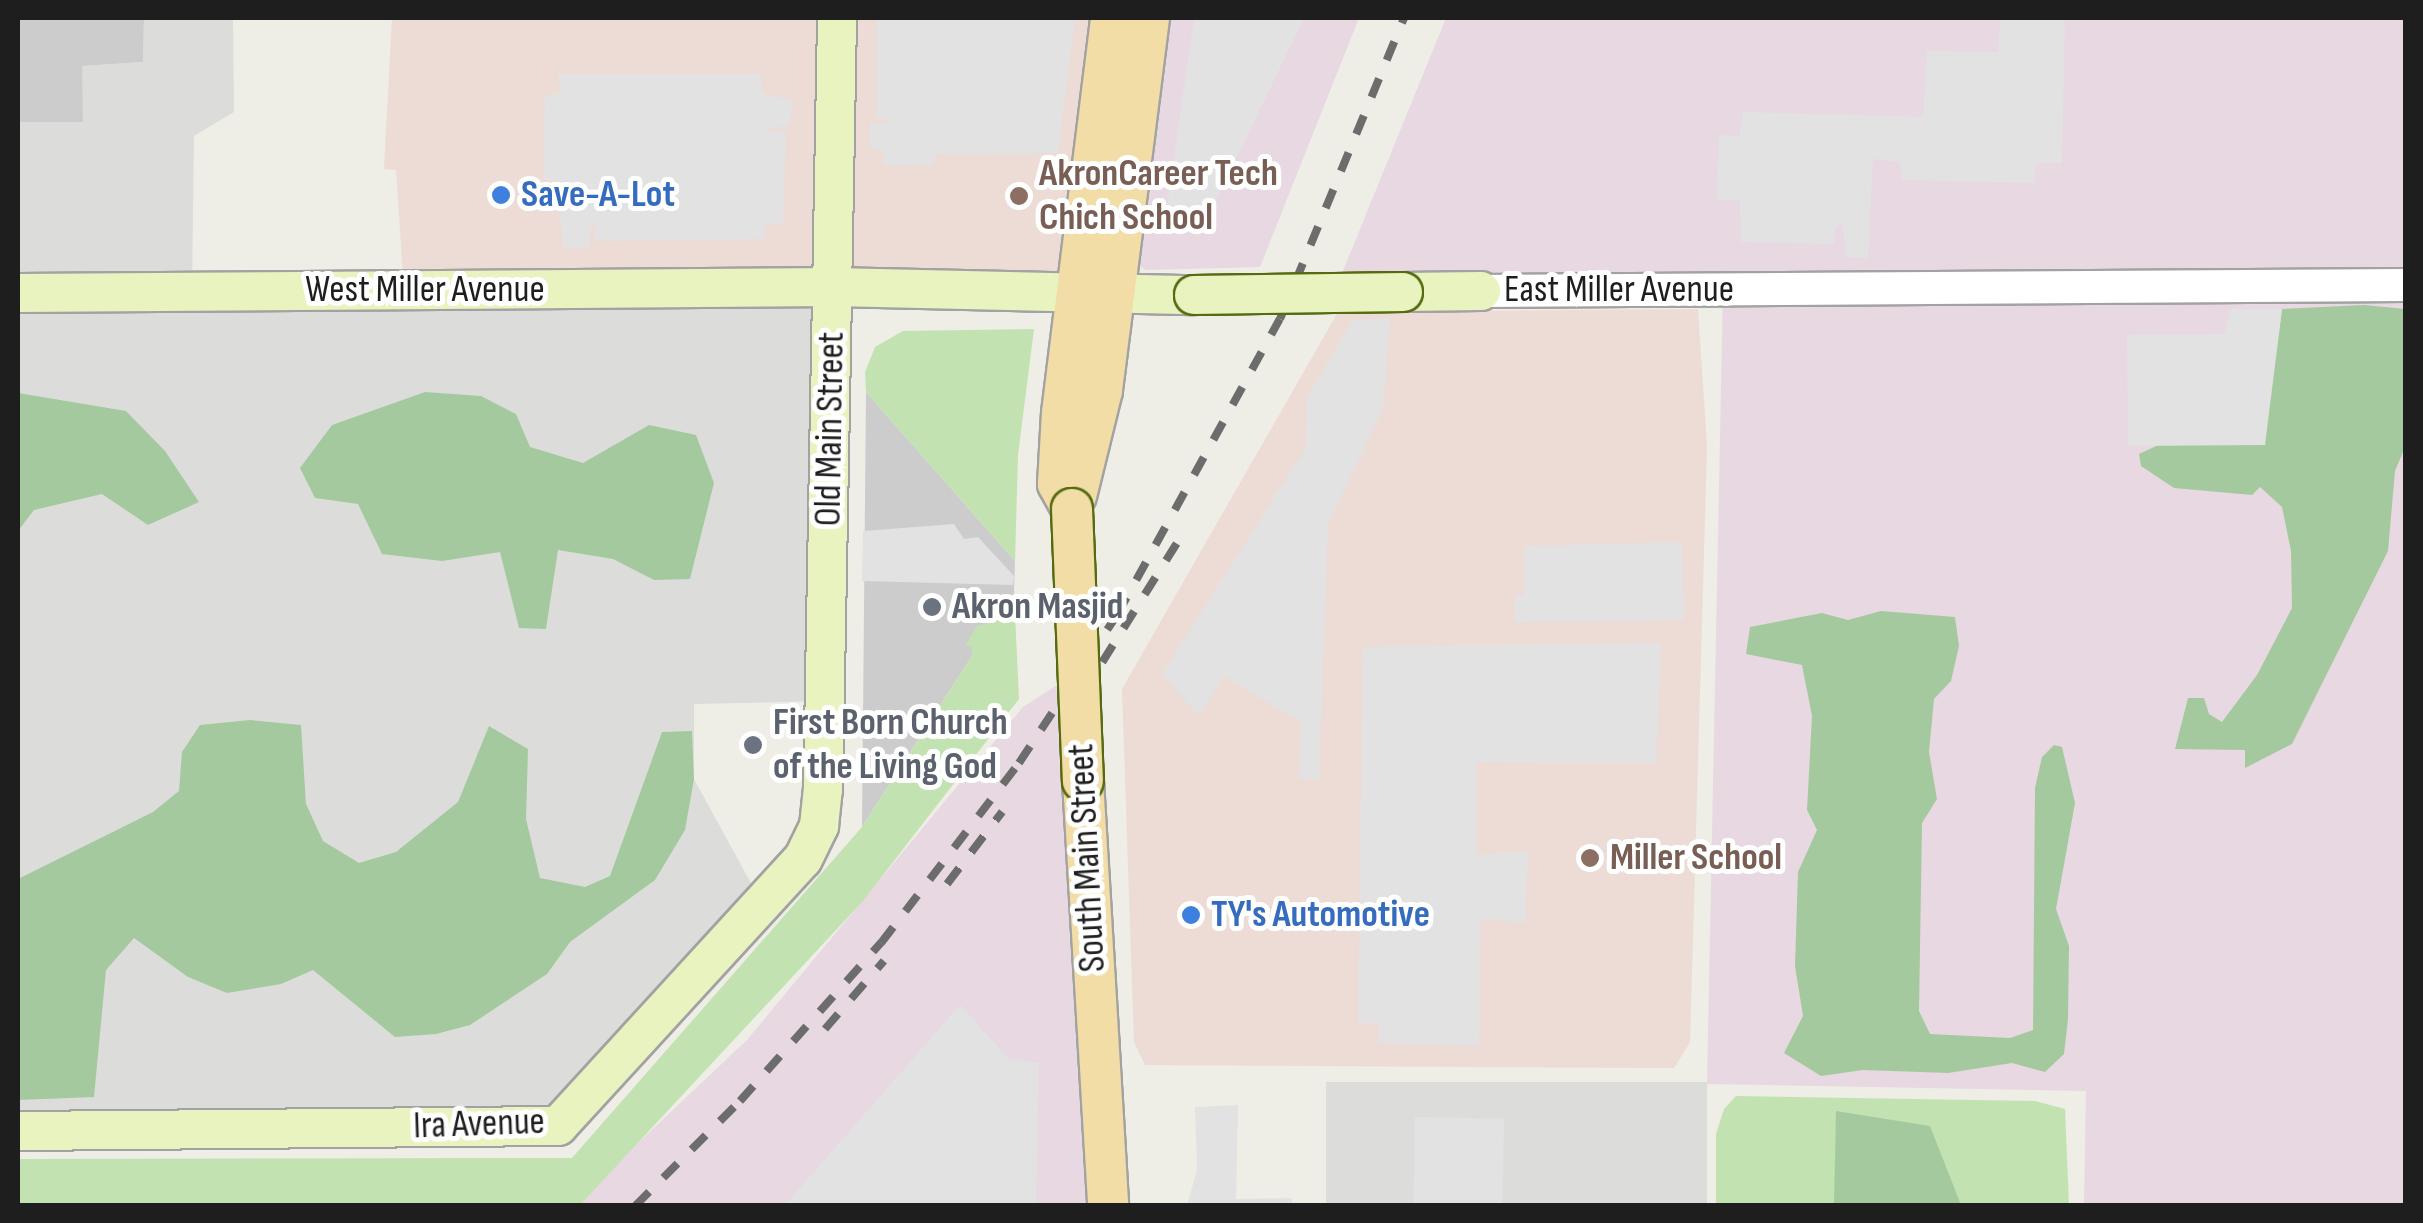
<!DOCTYPE html>
<style>
body{margin:0}
#map{position:relative;width:2423px;height:1223px;overflow:hidden;background:#eeede6;font-family:"Sofia Sans Condensed",sans-serif}
div>[style]{position:absolute}
[style*='--x']{left:calc(var(--x)*1px);top:calc(var(--y)*1px);width:calc(var(--w)*1px);rotate:calc(var(--a)*1deg)}
.residential>*{inset:0;background:#dcdcdb;transform-origin:0 0}
.commercial>*{inset:0;background:#eddbd6}
.industrial>*{inset:0;background:#e7d8e2}
.religious>*{inset:0;background:#ccc}
.grass>*{inset:0;background:#c2e3b1}
.forest>*{inset:0;background:#a5c99e}
.parking>*{inset:0;background:#e2e2e2;transform-origin:0 0}
.roads{filter:drop-shadow(2px 0 #a2a2a2) drop-shadow(-2px 0 #a2a2a2) drop-shadow(0 2px #a2a2a2) drop-shadow(0 -2px #a2a2a2)}
.tertiary>*{height:32px;margin:-16px;padding:0 16px;transform-origin:16px;border-radius:16px;background:#fff}
.secondary>*{height:38px;margin:-19px;padding:0 19px;transform-origin:19px;border-radius:19px;background:#e9f3bf}
.primary>*{height:40px;margin:-20px;padding:0 20px;transform-origin:20px;border-radius:20px;background:#f2dda6}
.rail>*{height:8px;margin-top:-4px;transform-origin:0;background:repeating-linear-gradient(90deg,#6c6c6c 0 20px,transparent 0 40px)}
.bridges{filter:drop-shadow(2px 0 #546b10) drop-shadow(-2px 0 #546b10) drop-shadow(0 2px #546b10) drop-shadow(0 -2px #546b10)}
.secondary-bridge>*{height:38px;margin:-19px;padding:0 19px;transform-origin:19px;border-radius:19px;background:#e9f3bf}
.primary-bridge>*{height:40px;margin:-20px;padding:0 20px;transform-origin:20px;border-radius:20px;background:#f2dda6}
.dots>*{width:28px;height:28px;translate:-50% -50%;box-sizing:border-box;border:5px solid #fff;border-radius:50%}
span{translate:-50% -50%;white-space:nowrap;text-align:center;line-height:1.15;-webkit-text-stroke:10px #fff;paint-order:stroke}
.education-label{font-size:38px;color:#785e54;font-weight:700}
.left{translate:0 -50%;text-align:left}
.shop-label{font-size:38px;color:#366cbe;font-weight:700}
.street-label{font-size:38px;color:#1e1e1e}
.worship-label{font-size:38px;color:#5b616d;font-weight:700}
.frame{position:absolute;inset:0;border:20px solid #1e1e1e;pointer-events:none}
</style>
<div id="map">
<div class="residential">
<div style="clip-path:polygon(144px 18px,233px 18px,234px 112px,194px 136px,192px 292px,833px 287px,825px 701px,694px 704px,694px 779px,763px 905px,558px 1126px,18px 1131px,18px 122px,83px 122px,81px 66px,143px 62px)"></div>
<div style="left:1326px;top:1082px;width:381px;height:124px"></div>
</div>
<div class="commercial">
<div style="clip-path:polygon(392px 18px,837px 18px,833px 287px,404px 290px,396px 170px,384px 169px)"></div>
<div style="clip-path:polygon(843px 18px,1105px 18px,1073px 290px,841px 280px)"></div>
<div style="clip-path:polygon(1698px 309px,1707px 446px,1690px 1042px,1674px 1068px,1145px 1065px,1134px 1042px,1122px 689px,1338px 312px)"></div>
</div>
<div class="industrial">
<div style="clip-path:polygon(1156px 18px,1359px 18px,1260px 267px,1146px 270px,1130px 260px)"></div>
<div style="clip-path:polygon(1446px 18px,2405px 18px,2405px 1205px,2084px 1205px,2086px 1091px,1707px 1084px,1723px 290px,1334px 293px)"></div>
<div style="clip-path:polygon(1082px 669px,1108px 1205px,571px 1206px,747px 1040px,1023px 707px)"></div>
</div>
<div class="religious">
<div style="clip-path:polygon(18px 18px,144px 18px,143px 62px,82px 66px,83px 122px,18px 122px)"></div>
<div style="clip-path:polygon(866px 392px,1015px 561px,1014px 593px,996px 621px,967px 646px,973px 645px,972px 656px,862px 827px)"></div>
</div>
<div class="grass">
<div style="clip-path:polygon(1034px 329px,1018px 455px,1015px 561px,866px 392px,865px 372px,875px 347px,903px 331px)"></div>
<div style="clip-path:polygon(1014px 593px,1019px 699px,863px 901px,580px 1205px,18px 1205px,18px 1159px,572px 1158px,862px 827px,972px 656px,972px 646px,965px 646px,977px 626px,996px 621px)"></div>
<div style="clip-path:polygon(1736px 1096px,2035px 1101px,2065px 1109px,2069px 1205px,1716px 1206px,1716px 1134px,1724px 1109px)"></div>
</div>
<div class="forest">
<div style="clip-path:polygon(2364px 305px,2405px 309px,2405px 447px,2395px 471px,2388px 551px,2292px 744px,2245px 768px,2245px 750px,2175px 749px,2188px 698px,2204px 698px,2209px 714px,2222px 722px,2257px 675px,2292px 608px,2291px 551px,2282px 507px,2260px 487px,2252px 495px,2174px 488px,2141px 466px,2139px 454px,2271px 393px,2282px 309px)"></div>
<div style="clip-path:polygon(425px 392px,481px 396px,516px 414px,530px 447px,583px 463px,649px 425px,696px 435px,714px 483px,690px 579px,654px 580px,613px 559px,558px 550px,546px 629px,519px 628px,500px 552px,442px 561px,382px 554px,358px 504px,315px 498px,300px 468px,332px 425px)"></div>
<div style="clip-path:polygon(18px 393px,126px 411px,165px 451px,199px 502px,148px 525px,102px 494px,34px 510px,18px 531px)"></div>
<div style="clip-path:polygon(1881px 611px,1955px 617px,1959px 646px,1951px 681px,1934px 699px,1929px 752px,1937px 799px,1922px 823px,1919px 1011px,1930px 1034px,2010px 1038px,2033px 1030px,2035px 788px,2042px 757px,2054px 745px,2062px 747px,2075px 803px,2056px 909px,2069px 946px,2068px 1019px,2064px 1054px,2045px 1072px,2012px 1063px,1948px 1073px,1863px 1070px,1821px 1076px,1784px 1053px,1803px 1016px,1795px 966px,1798px 872px,1817px 830px,1807px 810px,1812px 716px,1802px 665px,1746px 654px,1750px 627px,1822px 613px,1848px 620px)"></div>
<div style="clip-path:polygon(250px 720px,301px 725px,306px 804px,323px 841px,359px 863px,396px 852px,458px 802px,489px 726px,528px 749px,526px 819px,540px 878px,585px 887px,610px 876px,662px 732px,692px 731px,694px 779px,685px 830px,655px 880px,570px 942px,547px 974px,470px 1025px,436px 1034px,395px 1037px,313px 970px,281px 984px,227px 993px,188px 977px,134px 938px,106px 970px,94px 1097px,18px 1100px,18px 879px,153px 812px,179px 791px,182px 752px,200px 725px)"></div>
<div style="clip-path:polygon(1836px 1111px,1930px 1126px,1961px 1205px,1834px 1205px)"></div>
</div>
<div class="parking">
<div style="clip-path:polygon(877px 18px,1075px 18px,1058px 153px,935px 154px,934px 165px,883px 166px,884px 151px,869px 147px,870px 123px,894px 122px,877px 117px)"></div>
<div style="clip-path:polygon(1194px 18px,1304px 18px,1205px 224px,1166px 213px)"></div>
<div style="clip-path:polygon(2000px 18px,2065px 18px,2062px 163px,2036px 163px,2034px 183px,1902px 180px,1900px 162px,1873px 159px,1868px 258px,1847px 257px,1842px 224px,1835px 228px,1834px 244px,1741px 242px,1740px 201px,1717px 199px,1719px 135px,1739px 136px,1743px 112px,1923px 117px,1927px 51px,1998px 52px)"></div>
<div style="clip-path:polygon(557px 74px,761px 74px,763px 94px,792px 100px,790px 125px,765px 130px,786px 133px,783px 223px,765px 224px,764px 239px,594px 241px,597px 226px,591px 226px,589px 247px,563px 248px,558px 181px,544px 180px,545px 96px,562px 93px)"></div>
<div style="clip-path:polygon(2231px 309px,2282px 309px,2265px 445px,2128px 446px,2127px 335px,2224px 334px)"></div>
<div style="clip-path:polygon(1390px 318px,1383px 409px,1328px 523px,1319px 780px,1299px 778px,1301px 722px,1224px 676px,1199px 716px,1162px 674px,1305px 449px,1307px 397px,1353px 320px)"></div>
<div style="clip-path:polygon(954px 524px,964px 539px,978px 537px,1014px 576px,1013px 585px,862px 581px,863px 531px)"></div>
<div style="clip-path:polygon(1682px 542px,1684px 620px,1515px 622px,1515px 596px,1524px 595px,1524px 546px)"></div>
<div style="clip-path:polygon(1661px 643px,1656px 763px,1476px 762px,1477px 855px,1528px 852px,1525px 922px,1481px 919px,1479px 1046px,1379px 1043px,1379px 1023px,1358px 1023px,1363px 647px)"></div>
<div style="clip-path:polygon(960px 1005px,1009px 1059px,1039px 1063px,1036px 1205px,785px 1205px)"></div>
<div style="clip-path:polygon(1238px 1105px,1236px 1199px,1292px 1198px,1292px 1205px,1187px 1205px,1197px 1170px,1195px 1107px)"></div>
<div style="left:1415px;top:1117px;width:89px;height:88px;rotate:1deg"></div>
</div>
<div class="roads">
<div class="tertiary">
<div style="--x:1481;--y:291;--w:925;--a:-0.37"></div>
</div>
<div class="secondary">
<div style="--x:1403;--y:292;--w:78;--a:-0.7"></div>
<div style="--x:18;--y:293;--w:815;--a:-0.42"></div>
<div style="--x:833;--y:287;--w:361;--a:1.3"></div>
<div style="--x:18;--y:1131;--w:540;--a:-0.53"></div>
<div style="--x:558;--y:1126;--w:362;--a:-47.5"></div>
<div style="--x:803;--y:859;--w:37;--a:-64"></div>
<div style="--x:819;--y:826;--w:36;--a:-84"></div>
<div style="--x:823;--y:790;--w:772;--a:-88.96"></div>
</div>
<div class="primary">
<div style="--x:1076;--y:496;--w:109;--a:-76.2"></div>
<div style="--x:1102;--y:390;--w:375;--a:-82.8"></div>
<div style="--x:1072;--y:509;--w:29;--a:-119"></div>
<div style="--x:1058;--y:484;--w:71;--a:-86.8"></div>
<div style="--x:1062;--y:413;--w:398;--a:-82.9"></div>
<div style="--x:1083;--y:781;--w:426;--a:86.6"></div>
</div>
</div>
<div class="rail">
<div style="--x:1081;--y:696;--w:199;--a:-57.9"></div>
<div style="--x:947;--y:884;--w:91;--a:-52.6"></div>
<div style="--x:825;--y:1029;--w:90;--a:-49.1"></div>
<div style="--x:635;--y:1206;--w:148;--a:-45"></div>
<div style="--x:740;--y:1101;--w:212;--a:-48.3"></div>
<div style="--x:881;--y:943;--w:227;--a:-52.5"></div>
<div style="--x:1019;--y:763;--w:178;--a:-56.5"></div>
<div style="--x:1117;--y:615;--w:338;--a:-61.2"></div>
<div style="--x:1280;--y:319;--w:326;--a:-67.6"></div>
</div>
<div class="bridges">
<div class="secondary-bridge">
<div style="--x:1194;--y:295;--w:209;--a:-0.8"></div>
</div>
<div class="primary-bridge">
<div style="--x:1072;--y:509;--w:272;--a:87.7"></div>
</div>
</div>
<div class="dots">
<div style="left:501px;top:195px;background:#3f7fe0"></div>
<div style="left:1019px;top:196px;background:#8d6e63"></div>
<div style="left:932px;top:607px;background:#6b7280"></div>
<div style="left:753px;top:745px;background:#6b7280"></div>
<div style="left:1590px;top:858px;background:#8d6e63"></div>
<div style="left:1191px;top:915px;background:#3f7fe0"></div>
</div>
<div class="education-label">
<span class="left" style="left:1039px;top:196px">AkronCareer Tech<br>Chich School</span>
<span class="left" style="left:1610px;top:858px">Miller School</span>
</div>
<div class="shop-label">
<span class="left" style="left:521px;top:195px">Save-A-Lot</span>
<span class="left" style="left:1211px;top:915px">TY's Automotive</span>
</div>
<div class="street-label">
<span style="left:425px;top:290px">West Miller Avenue</span>
<span style="left:1619px;top:290px">East Miller Avenue</span>
<span style="left:830px;top:429px;rotate:-89deg">Old Main Street</span>
<span style="left:1087px;top:858px;rotate:-93deg">South Main Street</span>
<span style="left:479px;top:1124px;rotate:-2deg">Ira Avenue</span>
</div>
<div class="worship-label">
<span class="left" style="left:952px;top:607px">Akron Masjid</span>
<span class="left" style="left:773px;top:745px">First Born Church<br>of the Living God</span>
</div>
<div class="frame"></div>
</div>
